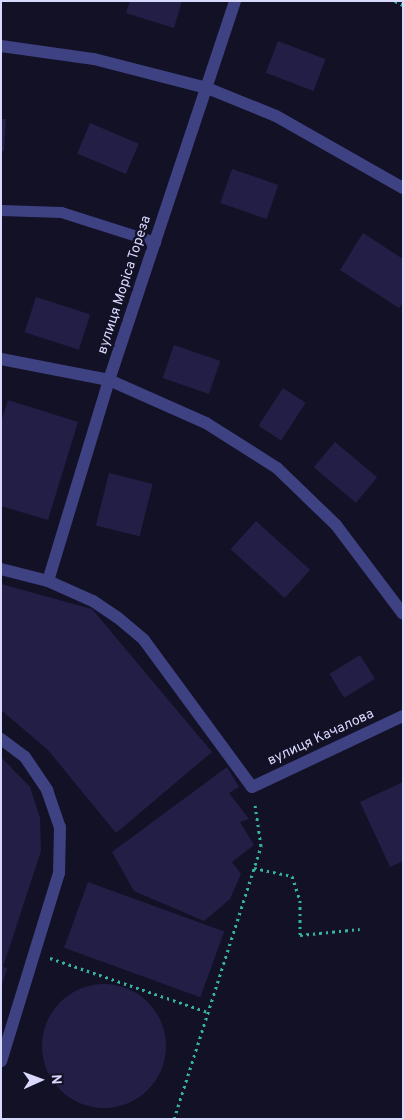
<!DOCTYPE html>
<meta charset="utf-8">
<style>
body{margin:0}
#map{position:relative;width:404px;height:1120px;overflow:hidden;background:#131126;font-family:Overpass,sans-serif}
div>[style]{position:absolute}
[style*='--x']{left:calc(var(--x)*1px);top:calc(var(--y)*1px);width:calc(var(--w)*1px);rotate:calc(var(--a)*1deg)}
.building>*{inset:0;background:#231e46;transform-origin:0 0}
.round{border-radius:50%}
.path>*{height:3px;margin-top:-1.5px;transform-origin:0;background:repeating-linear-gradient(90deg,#36b2a2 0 2.5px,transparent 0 6.5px)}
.lane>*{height:11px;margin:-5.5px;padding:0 5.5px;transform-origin:5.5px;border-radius:5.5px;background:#3e4182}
.street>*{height:12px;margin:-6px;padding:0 6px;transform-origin:6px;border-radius:6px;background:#3e4182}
span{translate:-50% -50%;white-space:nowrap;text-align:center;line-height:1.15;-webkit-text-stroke:5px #131126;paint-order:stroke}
.street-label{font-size:14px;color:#d9d8fd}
.frame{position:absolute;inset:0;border:2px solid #d9d8fd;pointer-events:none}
.north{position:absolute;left:15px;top:1055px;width:50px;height:50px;-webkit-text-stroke:4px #131126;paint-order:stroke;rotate:88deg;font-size:14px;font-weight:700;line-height:20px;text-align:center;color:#d9d8fd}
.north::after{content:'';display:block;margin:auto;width:18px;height:22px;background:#d9d8fd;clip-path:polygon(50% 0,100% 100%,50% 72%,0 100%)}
</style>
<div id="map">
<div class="building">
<div style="clip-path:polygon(130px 1px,182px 1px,174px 28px,126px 13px)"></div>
<div style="left:278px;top:41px;width:51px;height:34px;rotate:21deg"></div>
<div style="clip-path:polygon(1px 119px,6px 119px,4px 151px,1px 151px)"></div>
<div style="left:90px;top:123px;width:53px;height:33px;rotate:23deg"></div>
<div style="left:232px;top:169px;width:49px;height:36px;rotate:19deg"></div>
<div style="clip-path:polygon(363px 233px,403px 259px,403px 302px,399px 308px,340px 270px)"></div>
<div style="left:36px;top:297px;width:57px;height:37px;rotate:18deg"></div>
<div style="left:174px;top:345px;width:49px;height:35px;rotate:19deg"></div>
<div style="left:283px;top:388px;width:27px;height:45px;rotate:33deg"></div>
<div style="clip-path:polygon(8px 400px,78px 422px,48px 520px,1px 506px,1px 422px)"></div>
<div style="left:335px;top:442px;width:55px;height:33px;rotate:40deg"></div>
<div style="left:109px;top:473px;width:45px;height:54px;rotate:14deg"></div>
<div style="left:256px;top:521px;width:73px;height:38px;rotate:42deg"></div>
<div style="clip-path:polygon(1px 584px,92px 609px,212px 752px,116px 833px,48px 750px,1px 710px)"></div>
<div style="left:360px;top:655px;width:28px;height:36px;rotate:58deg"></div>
<div style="clip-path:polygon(1px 757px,30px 787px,40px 818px,41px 851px,3px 967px,7px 968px,2px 985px)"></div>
<div style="clip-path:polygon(227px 767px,239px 787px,229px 793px,249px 819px,240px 822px,254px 845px,232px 862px,241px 874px,230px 899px,204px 921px,134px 891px,112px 852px)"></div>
<div style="clip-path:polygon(403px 782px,403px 861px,390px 867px,360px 802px)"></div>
<div style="left:88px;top:882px;width:145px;height:70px;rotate:20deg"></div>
<div class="round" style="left:42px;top:984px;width:124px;height:124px"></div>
</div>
<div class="path">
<div style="--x:395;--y:1;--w:9;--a:27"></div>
<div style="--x:254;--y:868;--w:39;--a:12"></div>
<div style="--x:292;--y:876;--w:25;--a:72"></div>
<div style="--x:300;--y:900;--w:35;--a:90"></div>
<div style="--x:300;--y:935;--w:60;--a:-5.7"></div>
<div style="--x:50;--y:958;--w:167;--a:18.9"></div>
<div style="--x:174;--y:1119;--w:287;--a:-72.3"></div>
<div style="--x:261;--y:846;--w:41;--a:-98.3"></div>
</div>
<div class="lane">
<div style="--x:1;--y:210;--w:60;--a:1.9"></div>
<div style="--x:61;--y:212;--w:99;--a:17.7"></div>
</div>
<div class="street">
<div style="--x:1;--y:46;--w:94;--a:8"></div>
<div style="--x:94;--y:59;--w:117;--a:14.4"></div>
<div style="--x:207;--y:88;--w:74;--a:22.1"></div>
<div style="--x:276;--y:116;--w:146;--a:29.6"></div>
<div style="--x:1;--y:359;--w:110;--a:11"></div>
<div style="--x:109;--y:380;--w:106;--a:23.9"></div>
<div style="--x:206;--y:423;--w:84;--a:32.4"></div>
<div style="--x:277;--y:468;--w:82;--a:44"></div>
<div style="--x:336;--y:525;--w:111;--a:53"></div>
<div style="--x:1;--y:569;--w:49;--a:14.3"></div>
<div style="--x:48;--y:581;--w:49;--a:24"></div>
<div style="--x:93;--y:601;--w:29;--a:34"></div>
<div style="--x:117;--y:617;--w:35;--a:40"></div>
<div style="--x:144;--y:640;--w:182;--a:53.7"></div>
<div style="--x:252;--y:787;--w:167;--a:-25.2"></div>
<div style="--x:48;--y:581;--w:210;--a:-73.1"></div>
<div style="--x:109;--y:380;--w:399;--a:-71.6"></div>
<div style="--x:1;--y:739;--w:30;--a:37"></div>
<div style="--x:25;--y:757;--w:40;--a:56"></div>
<div style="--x:47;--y:790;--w:39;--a:71"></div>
<div style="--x:60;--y:827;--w:46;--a:91.2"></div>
<div style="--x:59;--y:873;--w:197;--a:107.1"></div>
</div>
<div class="street-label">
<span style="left:125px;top:285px;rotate:-72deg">вулиця Моріса Тореза</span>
<span style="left:321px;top:738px;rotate:-25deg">вулиця Качалова</span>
</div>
<div class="frame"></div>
<div class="north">N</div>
</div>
